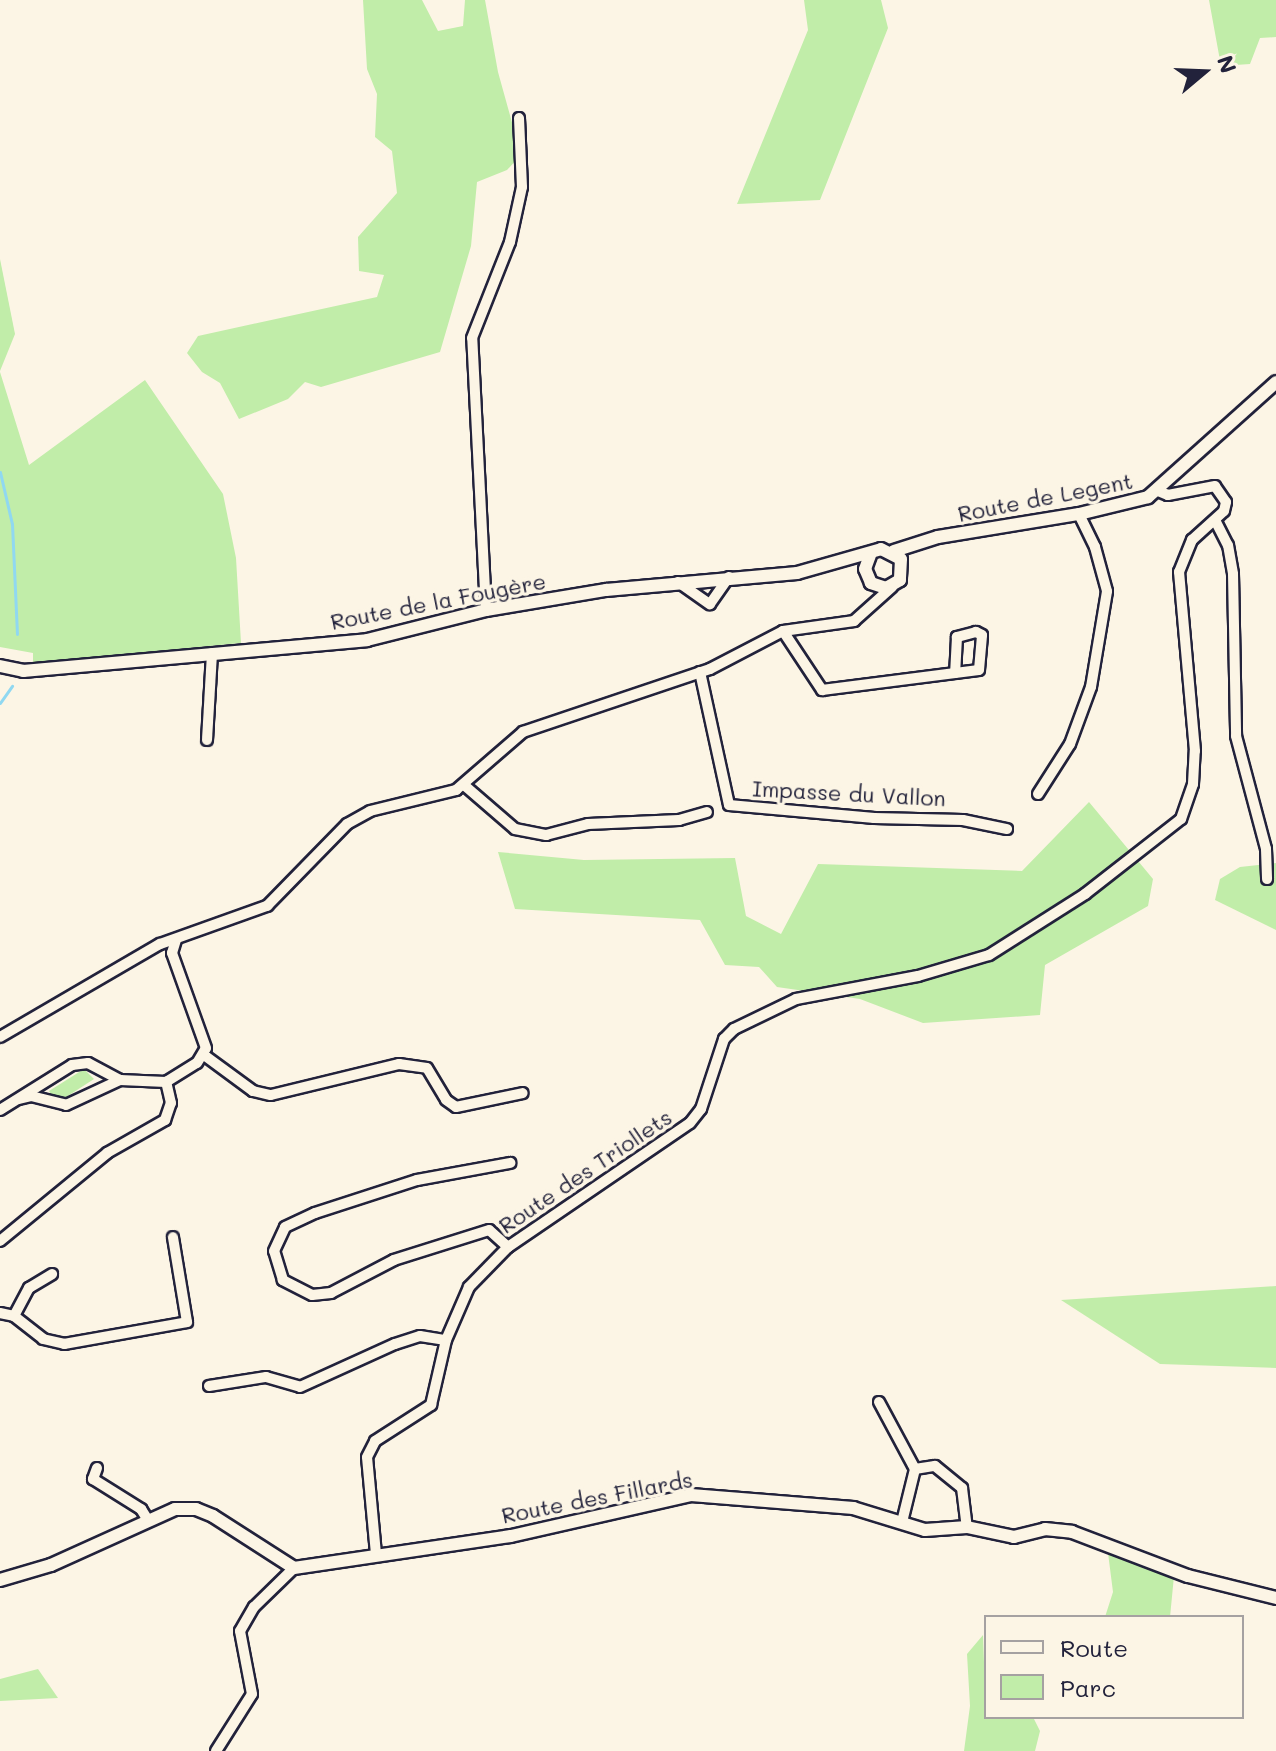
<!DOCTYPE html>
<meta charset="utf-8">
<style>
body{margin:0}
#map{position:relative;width:1276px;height:1751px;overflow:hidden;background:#fcf5e5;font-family:Mali,sans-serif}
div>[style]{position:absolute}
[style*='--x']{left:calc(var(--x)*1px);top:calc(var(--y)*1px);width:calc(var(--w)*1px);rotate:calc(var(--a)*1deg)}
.green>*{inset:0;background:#c1eda9}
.stream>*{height:3px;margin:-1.5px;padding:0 1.5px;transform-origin:1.5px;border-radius:1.5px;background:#90d8f1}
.roads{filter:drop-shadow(2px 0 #22223b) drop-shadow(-2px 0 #22223b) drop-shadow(0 2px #22223b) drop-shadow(0 -2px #22223b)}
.minor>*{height:10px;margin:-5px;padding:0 5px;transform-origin:5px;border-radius:5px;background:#fcf5e5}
.tertiary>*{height:12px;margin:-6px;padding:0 6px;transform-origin:6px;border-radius:6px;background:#fcf5e5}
span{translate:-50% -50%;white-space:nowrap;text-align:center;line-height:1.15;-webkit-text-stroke:7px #fcf5e5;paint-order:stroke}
.street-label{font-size:22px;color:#22223b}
.legend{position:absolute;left:984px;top:1615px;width:260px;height:104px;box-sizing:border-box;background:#fcf5e5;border:2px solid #a5a1a1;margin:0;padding:10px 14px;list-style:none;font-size:24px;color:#22223b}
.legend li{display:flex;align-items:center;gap:16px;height:40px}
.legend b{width:40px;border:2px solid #a5a1a1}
.north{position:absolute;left:1164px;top:32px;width:80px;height:80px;-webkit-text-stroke:6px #fcf5e5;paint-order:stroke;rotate:71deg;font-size:22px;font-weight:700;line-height:32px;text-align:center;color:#22223b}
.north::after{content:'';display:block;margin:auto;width:28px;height:36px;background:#22223b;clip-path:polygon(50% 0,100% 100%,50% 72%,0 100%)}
</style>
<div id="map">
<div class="green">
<div style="clip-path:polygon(363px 0,422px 0,438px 31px,463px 26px,465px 0,485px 0,498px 72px,521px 155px,507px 170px,477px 182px,471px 246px,440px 352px,321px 387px,305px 382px,288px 399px,239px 419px,220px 383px,202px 372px,187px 353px,198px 336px,377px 297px,384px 275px,359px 271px,358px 237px,397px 193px,392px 151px,375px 137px,377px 94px,367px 69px)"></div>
<div style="clip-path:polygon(804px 0,881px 0,888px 28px,820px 200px,737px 204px,808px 30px)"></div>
<div style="clip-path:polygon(1209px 0,1276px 0,1276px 37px,1260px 38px,1250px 64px,1221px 66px)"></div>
<div style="clip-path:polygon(0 259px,15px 334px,0 371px)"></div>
<div style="clip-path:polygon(0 372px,29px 465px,145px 380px,223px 494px,236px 558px,241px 643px,33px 663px,33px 653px,0 647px)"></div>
<div style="clip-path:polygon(1089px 802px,1153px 879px,1148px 906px,1045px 965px,1040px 1015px,923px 1023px,860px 999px,777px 987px,759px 967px,725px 965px,700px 920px,515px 909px,498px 852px,584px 860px,735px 858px,746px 916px,781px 934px,818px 864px,1022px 871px)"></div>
<div style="clip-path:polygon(1276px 863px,1276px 930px,1215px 900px,1220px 879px,1240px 867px)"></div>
<div style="clip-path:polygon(84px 1069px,94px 1079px,60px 1101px,53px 1098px,49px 1091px)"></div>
<div style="clip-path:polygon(1276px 1286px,1276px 1368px,1160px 1364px,1061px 1300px)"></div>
<div style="clip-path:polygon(1108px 1553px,1174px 1576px,1170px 1617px,1105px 1617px,1113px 1592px)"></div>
<div style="clip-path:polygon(983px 1635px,986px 1717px,1033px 1717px,1040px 1731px,1035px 1751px,964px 1751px,970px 1706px,967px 1654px)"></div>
<div style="clip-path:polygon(38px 1669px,58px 1698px,0 1701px,0 1679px)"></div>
</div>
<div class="stream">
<div style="--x:0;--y:472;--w:53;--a:77"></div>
<div style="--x:12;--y:524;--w:110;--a:87.4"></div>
<div style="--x:0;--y:703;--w:21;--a:-55"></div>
</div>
<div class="roads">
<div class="minor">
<div style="--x:1215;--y:520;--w:28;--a:63"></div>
<div style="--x:1228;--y:545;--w:29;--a:80"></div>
<div style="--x:1233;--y:574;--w:162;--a:88.9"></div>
<div style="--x:1236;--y:736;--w:117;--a:75.1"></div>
<div style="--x:1266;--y:849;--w:30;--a:88"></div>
<div style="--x:678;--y:582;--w:39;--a:35"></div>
<div style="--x:710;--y:604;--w:33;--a:-55"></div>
<div style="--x:486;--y:610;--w:272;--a:-92.9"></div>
<div style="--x:472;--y:338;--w:103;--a:-68.4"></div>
<div style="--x:510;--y:242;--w:56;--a:-77.7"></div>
<div style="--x:522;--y:187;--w:69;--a:-92.5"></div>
<div style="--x:783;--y:631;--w:71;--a:56.5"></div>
<div style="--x:822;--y:690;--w:158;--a:-7.3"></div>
<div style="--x:979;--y:670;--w:35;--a:-85"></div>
<div style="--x:982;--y:635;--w:7;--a:-153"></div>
<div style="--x:976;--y:632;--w:20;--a:165"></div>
<div style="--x:957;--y:637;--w:36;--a:93"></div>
<div style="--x:700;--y:672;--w:136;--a:77.7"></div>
<div style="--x:729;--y:805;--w:146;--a:5.1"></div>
<div style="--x:874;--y:818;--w:89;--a:1.3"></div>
<div style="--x:963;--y:820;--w:45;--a:11.6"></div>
<div style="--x:207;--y:740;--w:87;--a:-86.7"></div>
<div style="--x:464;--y:785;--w:67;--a:40.8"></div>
<div style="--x:515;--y:829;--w:32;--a:11"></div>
<div style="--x:546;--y:835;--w:43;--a:-14.7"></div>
<div style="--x:588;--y:824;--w:91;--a:-2.5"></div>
<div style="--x:679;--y:820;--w:29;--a:-16"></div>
<div style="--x:1038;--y:794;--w:59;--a:-57.4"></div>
<div style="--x:1070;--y:744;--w:61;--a:-69.8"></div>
<div style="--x:1091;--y:687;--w:97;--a:-80.5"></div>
<div style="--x:1107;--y:591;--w:46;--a:-105.3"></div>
<div style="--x:1095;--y:547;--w:37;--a:-116"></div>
<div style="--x:0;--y:1037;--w:185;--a:-30.2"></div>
<div style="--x:160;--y:944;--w:114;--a:-19.6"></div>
<div style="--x:267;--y:906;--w:115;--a:-45.7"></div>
<div style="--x:347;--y:824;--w:26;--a:-29"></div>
<div style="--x:370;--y:811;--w:89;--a:-13.7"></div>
<div style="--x:456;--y:790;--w:89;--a:-40.9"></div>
<div style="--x:523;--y:732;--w:197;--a:-18.6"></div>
<div style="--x:710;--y:669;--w:82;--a:-27.5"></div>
<div style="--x:783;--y:631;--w:72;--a:-8"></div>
<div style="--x:854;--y:621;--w:51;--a:-41.8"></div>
<div style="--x:204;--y:1055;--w:61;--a:36.3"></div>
<div style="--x:253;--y:1091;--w:18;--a:13"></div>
<div style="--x:271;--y:1095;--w:132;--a:-13.6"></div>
<div style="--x:399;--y:1064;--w:28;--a:8"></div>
<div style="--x:427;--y:1068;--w:37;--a:59"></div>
<div style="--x:446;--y:1100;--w:12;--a:35"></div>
<div style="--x:456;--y:1107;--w:68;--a:-11.8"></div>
<div style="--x:166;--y:1082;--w:36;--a:-32"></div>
<div style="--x:197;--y:1063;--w:17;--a:-59"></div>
<div style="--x:206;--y:1048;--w:101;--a:-109.7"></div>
<div style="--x:172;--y:953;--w:14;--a:-73"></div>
<div style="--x:19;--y:1099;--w:12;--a:-14"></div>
<div style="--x:31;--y:1096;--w:36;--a:14"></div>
<div style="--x:66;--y:1105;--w:60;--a:-24.8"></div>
<div style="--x:120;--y:1080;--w:46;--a:2.5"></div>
<div style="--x:0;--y:1110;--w:85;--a:-32"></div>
<div style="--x:72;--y:1065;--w:16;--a:-7"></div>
<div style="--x:88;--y:1063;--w:36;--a:28"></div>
<div style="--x:0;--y:1241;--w:139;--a:-39.4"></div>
<div style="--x:107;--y:1153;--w:67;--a:-29.6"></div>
<div style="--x:165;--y:1120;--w:18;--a:-71"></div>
<div style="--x:171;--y:1103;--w:22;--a:-103"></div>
<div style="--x:508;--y:1247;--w:25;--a:-138"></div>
<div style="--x:489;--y:1230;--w:100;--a:162.5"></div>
<div style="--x:394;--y:1260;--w:71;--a:152.4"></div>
<div style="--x:331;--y:1293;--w:19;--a:174"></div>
<div style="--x:312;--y:1295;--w:33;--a:-153"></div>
<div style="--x:283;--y:1280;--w:30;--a:-107"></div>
<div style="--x:274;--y:1251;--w:26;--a:-65"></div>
<div style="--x:285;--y:1227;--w:33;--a:-25"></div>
<div style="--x:315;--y:1213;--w:107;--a:-17.9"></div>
<div style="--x:417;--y:1180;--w:95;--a:-10.4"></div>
<div style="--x:0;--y:1313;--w:14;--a:12"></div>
<div style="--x:14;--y:1316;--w:37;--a:38"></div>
<div style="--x:43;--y:1339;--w:22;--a:13"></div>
<div style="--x:64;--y:1344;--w:125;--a:-10.1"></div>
<div style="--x:187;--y:1322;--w:86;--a:-99.4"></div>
<div style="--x:14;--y:1316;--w:32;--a:-62"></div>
<div style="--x:29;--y:1288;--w:27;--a:-31"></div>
<div style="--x:209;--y:1386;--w:58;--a:-9"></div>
<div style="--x:266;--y:1377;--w:35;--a:16"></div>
<div style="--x:300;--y:1387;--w:104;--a:-24.4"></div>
<div style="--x:395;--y:1344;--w:26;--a:-18"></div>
<div style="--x:420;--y:1336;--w:26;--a:9"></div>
<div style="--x:879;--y:1402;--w:76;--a:61.8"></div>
<div style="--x:97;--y:1468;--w:12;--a:110"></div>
<div style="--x:93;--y:1479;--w:57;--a:32"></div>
<div style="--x:141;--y:1509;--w:13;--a:58"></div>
<div style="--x:902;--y:1522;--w:55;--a:-76.2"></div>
<div style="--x:915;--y:1469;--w:20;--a:-9"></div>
<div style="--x:935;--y:1466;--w:35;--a:39"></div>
<div style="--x:962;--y:1488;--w:39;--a:83"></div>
<div style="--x:376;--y:1554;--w:97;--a:-95.3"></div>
<div style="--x:367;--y:1457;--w:18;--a:-63"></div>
<div style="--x:375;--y:1441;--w:67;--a:-32.7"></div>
<div style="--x:431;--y:1405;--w:67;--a:-77"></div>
<div style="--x:446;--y:1340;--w:58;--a:-66.5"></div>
<div style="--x:469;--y:1287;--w:56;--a:-45.7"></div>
<div style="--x:508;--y:1247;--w:220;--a:-34.3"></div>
<div style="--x:690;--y:1123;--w:18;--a:-52"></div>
<div style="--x:701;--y:1109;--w:74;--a:-71.8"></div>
<div style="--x:724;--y:1039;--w:14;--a:-45"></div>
<div style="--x:734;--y:1029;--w:69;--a:-25.8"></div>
<div style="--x:796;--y:999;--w:124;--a:-10.7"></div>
<div style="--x:918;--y:976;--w:74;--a:-16.5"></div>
<div style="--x:989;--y:955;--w:114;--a:-32.4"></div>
<div style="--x:1085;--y:894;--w:122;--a:-38"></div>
<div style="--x:1181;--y:819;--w:37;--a:-71"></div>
<div style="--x:1193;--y:784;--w:33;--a:-87"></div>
<div style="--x:1195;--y:751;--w:180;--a:-95.1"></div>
<div style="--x:1179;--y:572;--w:35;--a:-68"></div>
<div style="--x:1192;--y:540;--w:43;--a:-42.2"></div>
<div style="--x:1224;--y:511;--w:9;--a:-77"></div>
<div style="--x:1226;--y:502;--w:19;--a:-125"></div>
<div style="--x:1215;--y:486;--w:48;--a:169.2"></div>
<div style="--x:1168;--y:495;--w:11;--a:-158"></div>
<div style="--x:216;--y:1751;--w:67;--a:-57.7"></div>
<div style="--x:252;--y:1694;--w:64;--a:-100.8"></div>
<div style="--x:240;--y:1631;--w:28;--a:-60"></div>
<div style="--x:254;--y:1607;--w:56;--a:-44.3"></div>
</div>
<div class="tertiary">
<div style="--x:894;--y:551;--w:46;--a:-17.7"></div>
<div style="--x:938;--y:537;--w:143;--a:-9.3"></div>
<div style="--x:1079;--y:514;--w:71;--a:-13.8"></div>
<div style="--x:1148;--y:497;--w:172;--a:-41.9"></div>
<div style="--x:0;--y:666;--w:24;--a:12"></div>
<div style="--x:23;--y:671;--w:345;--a:-5.1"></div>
<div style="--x:367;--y:640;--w:123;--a:-14.1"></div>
<div style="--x:486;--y:610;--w:122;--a:-9.5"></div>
<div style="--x:606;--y:590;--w:192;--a:-5.1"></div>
<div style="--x:797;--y:573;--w:87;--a:-15.9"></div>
<div style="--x:881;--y:549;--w:22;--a:27"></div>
<div style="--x:901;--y:559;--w:21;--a:93"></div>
<div style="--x:900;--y:580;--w:16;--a:150"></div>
<div style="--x:886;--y:588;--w:16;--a:-162"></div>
<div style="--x:871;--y:583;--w:15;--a:-113"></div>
<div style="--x:865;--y:569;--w:15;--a:-70"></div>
<div style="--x:0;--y:1580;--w:53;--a:-16.4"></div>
<div style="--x:51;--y:1565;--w:136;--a:-24.3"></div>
<div style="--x:175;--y:1509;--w:21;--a:0"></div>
<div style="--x:196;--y:1509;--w:18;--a:22"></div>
<div style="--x:213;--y:1516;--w:96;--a:32.7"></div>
<div style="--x:294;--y:1568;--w:219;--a:-8.4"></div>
<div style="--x:511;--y:1536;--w:185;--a:-12.8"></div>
<div style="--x:691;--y:1495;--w:163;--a:4.6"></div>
<div style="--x:853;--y:1508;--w:75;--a:17"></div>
<div style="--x:925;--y:1530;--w:42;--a:-4.1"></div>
<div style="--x:967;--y:1527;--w:48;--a:12"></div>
<div style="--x:1014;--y:1537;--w:32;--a:-14"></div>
<div style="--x:1045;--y:1529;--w:27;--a:6"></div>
<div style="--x:1072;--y:1532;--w:124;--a:20.8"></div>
<div style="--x:1188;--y:1576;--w:91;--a:14"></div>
</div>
</div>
<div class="street-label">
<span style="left:1045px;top:497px;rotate:-11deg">Route de Legent</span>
<span style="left:438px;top:601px;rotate:-11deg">Route de la Fougère</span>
<span style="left:849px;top:793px;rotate:3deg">Impasse du Vallon</span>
<span style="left:585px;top:1171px;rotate:-34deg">Route des Triollets</span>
<span style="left:597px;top:1497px;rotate:-11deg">Route des Fillards</span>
</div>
<ul class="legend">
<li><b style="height:10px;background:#fcf5e5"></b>Route</li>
<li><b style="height:22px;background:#c1eda9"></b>Parc</li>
</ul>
<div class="north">N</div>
</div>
